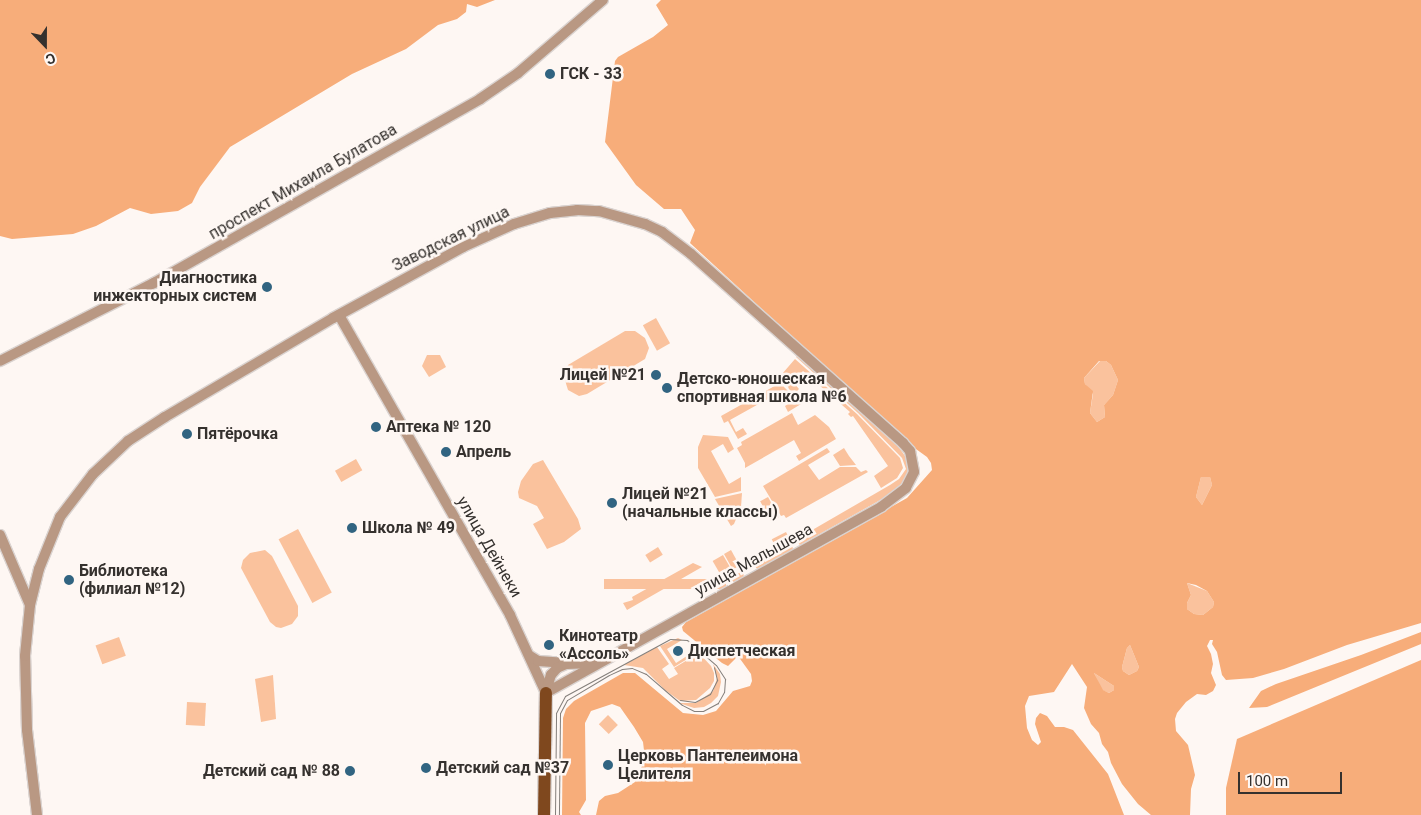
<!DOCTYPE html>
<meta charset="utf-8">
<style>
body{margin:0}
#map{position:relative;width:1421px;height:815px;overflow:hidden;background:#fef7f3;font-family:Roboto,sans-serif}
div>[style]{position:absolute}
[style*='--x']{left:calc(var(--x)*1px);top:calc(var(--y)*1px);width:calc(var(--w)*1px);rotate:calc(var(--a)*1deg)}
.green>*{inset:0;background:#fac29d;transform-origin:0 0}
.forest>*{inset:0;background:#f7ad7a}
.roads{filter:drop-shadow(1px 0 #dad3d0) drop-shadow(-1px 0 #dad3d0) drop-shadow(0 1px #dad3d0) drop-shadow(0 -1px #dad3d0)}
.minor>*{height:10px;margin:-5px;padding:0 5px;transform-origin:5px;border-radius:5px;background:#b99883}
.major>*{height:12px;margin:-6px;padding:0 6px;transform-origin:6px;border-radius:6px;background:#7f481e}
.tram>*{height:1px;margin:-0.5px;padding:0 0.5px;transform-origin:0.5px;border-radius:0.5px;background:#847f7b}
.dots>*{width:14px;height:14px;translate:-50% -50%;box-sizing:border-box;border:2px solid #fef7f3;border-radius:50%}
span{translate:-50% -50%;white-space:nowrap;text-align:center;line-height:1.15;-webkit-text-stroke:5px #fef7f3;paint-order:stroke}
.poi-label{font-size:16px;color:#35312e;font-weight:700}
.left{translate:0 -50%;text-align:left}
.right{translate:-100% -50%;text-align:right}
.street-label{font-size:16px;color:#35312e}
.north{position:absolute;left:20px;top:20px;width:50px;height:50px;-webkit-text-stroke:4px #fef7f3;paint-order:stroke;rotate:158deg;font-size:14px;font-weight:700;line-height:20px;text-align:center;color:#35312e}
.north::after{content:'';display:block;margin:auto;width:18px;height:22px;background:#35312e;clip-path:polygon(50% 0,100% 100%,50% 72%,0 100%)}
.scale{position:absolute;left:1238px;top:772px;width:104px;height:22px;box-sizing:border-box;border:2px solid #35312e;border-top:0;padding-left:6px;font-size:15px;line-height:18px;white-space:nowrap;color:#35312e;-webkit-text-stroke:4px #fef7f3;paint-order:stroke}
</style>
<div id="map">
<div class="green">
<div style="left:656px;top:318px;width:29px;height:15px;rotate:61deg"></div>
<div style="clip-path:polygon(625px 331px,635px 331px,645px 338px,649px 348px,645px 359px,587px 394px,579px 396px,568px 390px,564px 377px,568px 365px)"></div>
<div style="clip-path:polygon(427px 355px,440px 355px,446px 367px,429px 377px,422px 366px)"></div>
<div style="clip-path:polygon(797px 356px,848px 399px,898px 446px,907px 459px,910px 470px,902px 484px,891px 494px,800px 545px,795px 540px,890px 485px,899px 479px,906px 469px,902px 458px,858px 413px,796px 357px)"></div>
<div style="clip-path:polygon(795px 359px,857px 414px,900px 458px,903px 468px,897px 478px,881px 488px,874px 476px,888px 466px,853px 416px,851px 417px,848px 414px,850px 412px,803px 371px,793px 382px,799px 389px,794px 394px,789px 389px,782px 374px)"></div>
<div style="clip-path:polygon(1100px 361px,1106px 361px,1111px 365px,1118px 380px,1113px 395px,1104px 405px,1105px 417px,1097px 422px,1090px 413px,1093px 394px,1085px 384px,1084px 378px)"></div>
<div style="clip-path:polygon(780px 383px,801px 404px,788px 412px,785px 406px,791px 402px,784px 390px,730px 420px,736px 432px,743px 428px,747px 434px,738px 439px,728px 421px,724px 423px,721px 416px)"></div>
<div style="clip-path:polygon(792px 413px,798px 425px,815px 415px,829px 427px,836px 439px,799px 461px,796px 456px,801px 453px,794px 440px,745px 468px,745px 463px,737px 448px,742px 445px,741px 442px)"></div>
<div style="clip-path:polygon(703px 435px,728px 437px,734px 449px,728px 453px,723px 444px,711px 451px,729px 484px,741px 477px,741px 491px,715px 497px,698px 468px,698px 447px)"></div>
<div style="clip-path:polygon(827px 448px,830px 452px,808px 465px,819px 480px,840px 467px,856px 467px,861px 472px,866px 470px,868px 472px,786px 518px,784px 515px,781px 516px,763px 486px)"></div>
<div style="clip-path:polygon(844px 448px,849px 456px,856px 465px,840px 466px,833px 455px)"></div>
<div style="left:356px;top:459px;width:13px;height:24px;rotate:61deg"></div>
<div style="clip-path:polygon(543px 460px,578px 519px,581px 529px,564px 542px,547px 549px,533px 524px,544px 518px,537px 506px,519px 498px,518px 492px,521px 481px,533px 464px)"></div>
<div style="clip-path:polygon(1201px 477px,1210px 477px,1212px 485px,1202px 505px,1196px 497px)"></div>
<div style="clip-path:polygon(742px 493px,741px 507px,734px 524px,731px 526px,715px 499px)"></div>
<div style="left:768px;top:497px;width:23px;height:9px;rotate:61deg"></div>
<div style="left:298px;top:529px;width:72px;height:22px;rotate:62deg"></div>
<div style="left:786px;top:532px;width:7px;height:16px;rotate:63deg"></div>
<div style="clip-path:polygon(792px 544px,793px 550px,758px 570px,754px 565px)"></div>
<div style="left:658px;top:547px;width:9px;height:15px;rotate:58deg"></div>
<div style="clip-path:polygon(265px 550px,272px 556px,298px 606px,298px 616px,292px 624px,281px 628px,276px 627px,270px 622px,241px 568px,243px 560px,250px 553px)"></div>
<div style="left:731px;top:550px;width:18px;height:8px;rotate:61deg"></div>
<div style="left:723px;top:555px;width:20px;height:12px;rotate:60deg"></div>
<div style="clip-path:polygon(693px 563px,702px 567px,627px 610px,623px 603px,633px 600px,632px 597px)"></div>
<div style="clip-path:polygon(743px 571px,744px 578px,728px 588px,729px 578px)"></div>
<div style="left:726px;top:579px;width:10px;height:122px;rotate:90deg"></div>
<div style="clip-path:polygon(1187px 583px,1207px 591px,1214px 602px,1213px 607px,1203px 615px,1194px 614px,1187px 609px,1187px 603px,1191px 595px)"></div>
<div style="left:119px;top:637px;width:20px;height:25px;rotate:70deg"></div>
<div style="clip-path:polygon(678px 638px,682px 640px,667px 649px,676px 663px,690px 654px,691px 646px,699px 652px,674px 667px,660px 646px)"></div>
<div style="clip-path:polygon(1130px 645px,1139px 667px,1137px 671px,1129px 675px,1123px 671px,1122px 667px,1127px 648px)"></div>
<div style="clip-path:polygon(657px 647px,669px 664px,662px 669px,669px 679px,678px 674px,674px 668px,699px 653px,711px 666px,714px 673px,714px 681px,710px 688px,696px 700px,680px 701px,665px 690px,643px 668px,624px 665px)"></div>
<div style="clip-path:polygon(713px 664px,720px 674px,721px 682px,718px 696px,711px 703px,704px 707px,694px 708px,679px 703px,696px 703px,713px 691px,717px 678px)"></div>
<div style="clip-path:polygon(1094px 673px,1114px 686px,1114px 690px,1109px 693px,1102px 690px)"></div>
<div style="clip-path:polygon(273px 675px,276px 719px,261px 722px,255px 679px)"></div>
<div style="left:187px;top:702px;width:19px;height:23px;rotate:3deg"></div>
<div style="left:608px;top:715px;width:14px;height:13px;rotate:45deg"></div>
</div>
<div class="forest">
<div style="clip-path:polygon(0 0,495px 0,477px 7px,467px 4px,466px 12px,457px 19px,438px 25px,406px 49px,352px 74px,230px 147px,200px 187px,192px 203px,178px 211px,151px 214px,130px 208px,96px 226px,73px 234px,12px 239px,0 236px)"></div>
<div style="clip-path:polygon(evenodd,661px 0,1421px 0,1421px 623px,1347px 645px,1284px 669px,1253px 678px,1226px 680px,1222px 675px,1217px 652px,1212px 644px,1213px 640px,1210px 640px,1207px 646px,1211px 654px,1213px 664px,1211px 673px,1216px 685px,1213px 691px,1206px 695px,1197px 694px,1186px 702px,1177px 713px,1175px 719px,1176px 731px,1188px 745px,1195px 775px,1191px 789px,1190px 815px,1151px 815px,1138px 804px,1122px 784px,1111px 763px,1108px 752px,1102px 744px,1099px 733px,1091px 724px,1084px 708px,1087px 687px,1072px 664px,1054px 692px,1029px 696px,1025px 706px,1027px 728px,1032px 740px,1038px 745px,1041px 742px,1035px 724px,1036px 718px,1040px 713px,1047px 716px,1055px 727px,1064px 727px,1073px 730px,1108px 774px,1124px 815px,596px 815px,599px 801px,605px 796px,618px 793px,635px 782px,645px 759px,643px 742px,634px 727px,620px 707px,612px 704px,591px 711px,585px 723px,586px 800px,579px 812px,581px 815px,562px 815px,563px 718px,566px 709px,574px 701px,623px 673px,635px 673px,683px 713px,703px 715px,716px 711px,733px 691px,750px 686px,752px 681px,751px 674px,738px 656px,728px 666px,722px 663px,683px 631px,682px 627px,686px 622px,907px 498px,932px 470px,931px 463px,927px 457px,909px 444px,690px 243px,695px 230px,681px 209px,664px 209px,636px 185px,605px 142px,615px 61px,618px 57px,653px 37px,668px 25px,656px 5px,661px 0,1099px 361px,1106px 361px,1111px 365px,1118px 380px,1113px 395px,1104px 405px,1105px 417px,1097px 422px,1090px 413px,1093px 391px,1085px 384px,1084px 378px,1099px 361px,661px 0,1201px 477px,1210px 477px,1212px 485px,1202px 505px,1196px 497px,1201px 477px,661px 0,1187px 583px,1196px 585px,1207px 591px,1214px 602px,1213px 607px,1203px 615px,1194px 614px,1187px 609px,1187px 603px,1191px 595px,1187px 583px,661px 0,1130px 645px,1139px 667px,1137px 671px,1129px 675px,1123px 671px,1122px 667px,1127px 648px,1130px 645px,661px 0,1094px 673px,1114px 686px,1114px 690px,1109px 693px,1103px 690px,1094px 673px)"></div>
<div style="clip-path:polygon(1421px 632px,1421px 644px,1267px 707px,1249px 708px,1261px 691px,1276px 684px,1361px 655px)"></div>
<div style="clip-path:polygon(1421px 660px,1421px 815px,1226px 815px,1226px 788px,1237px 739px)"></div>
</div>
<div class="roads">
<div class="minor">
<div style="--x:339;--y:315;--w:345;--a:60.3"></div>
<div style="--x:510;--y:615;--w:86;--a:65.2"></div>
<div style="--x:0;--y:361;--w:173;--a:-26.9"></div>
<div style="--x:154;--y:283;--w:374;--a:-29.4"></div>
<div style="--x:480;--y:99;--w:46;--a:-34.4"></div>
<div style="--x:518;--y:73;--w:112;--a:-40.7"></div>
<div style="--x:0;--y:535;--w:76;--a:66.8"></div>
<div style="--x:530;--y:656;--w:9;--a:32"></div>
<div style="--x:538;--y:661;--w:29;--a:4"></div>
<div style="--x:546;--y:692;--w:18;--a:-74"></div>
<div style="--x:551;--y:675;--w:9;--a:-49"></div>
<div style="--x:557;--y:668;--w:10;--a:-24"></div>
<div style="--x:566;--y:664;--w:31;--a:-2"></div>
<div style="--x:37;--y:815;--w:86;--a:-96.7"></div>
<div style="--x:27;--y:730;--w:74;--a:-91.5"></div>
<div style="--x:25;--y:656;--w:51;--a:-84.4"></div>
<div style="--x:30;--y:605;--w:37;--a:-76"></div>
<div style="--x:39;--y:569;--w:56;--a:-68"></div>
<div style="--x:60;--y:517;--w:54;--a:-52.5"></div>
<div style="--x:93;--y:474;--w:48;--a:-43.3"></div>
<div style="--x:128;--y:441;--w:44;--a:-33"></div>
<div style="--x:165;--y:417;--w:195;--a:-30.5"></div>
<div style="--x:333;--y:318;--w:148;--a:-28.6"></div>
<div style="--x:463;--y:247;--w:56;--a:-24.3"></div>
<div style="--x:514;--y:224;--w:38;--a:-17"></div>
<div style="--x:550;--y:213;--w:27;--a:-6"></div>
<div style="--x:577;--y:210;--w:22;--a:3"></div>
<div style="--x:599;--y:211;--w:48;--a:15.8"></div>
<div style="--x:645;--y:224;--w:19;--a:25"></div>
<div style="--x:662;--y:232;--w:36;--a:37"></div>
<div style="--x:691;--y:254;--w:284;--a:41.7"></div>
<div style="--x:903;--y:443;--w:11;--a:49"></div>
<div style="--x:910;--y:451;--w:21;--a:79"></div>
<div style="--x:914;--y:472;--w:18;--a:117"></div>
<div style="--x:906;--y:488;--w:31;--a:143"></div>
<div style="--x:881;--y:507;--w:383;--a:151"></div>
</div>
<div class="major">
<div style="--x:544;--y:815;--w:122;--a:-89.1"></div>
</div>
</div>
<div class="tram">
<div style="--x:680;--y:700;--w:15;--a:8"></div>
<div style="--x:695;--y:702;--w:17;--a:-28"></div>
<div style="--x:710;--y:694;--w:16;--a:-63"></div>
<div style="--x:717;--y:680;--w:13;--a:-103"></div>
<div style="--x:555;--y:815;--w:102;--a:-89.4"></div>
<div style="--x:556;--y:713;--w:19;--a:-62"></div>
<div style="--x:565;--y:696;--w:119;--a:-28.5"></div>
<div style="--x:670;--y:639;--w:17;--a:3"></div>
<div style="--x:687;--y:640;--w:38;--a:41"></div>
<div style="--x:716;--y:665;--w:17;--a:57"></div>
<div style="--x:725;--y:679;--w:13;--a:94"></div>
<div style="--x:724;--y:692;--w:13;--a:119"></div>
<div style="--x:718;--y:703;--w:17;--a:152"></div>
<div style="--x:703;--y:711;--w:9;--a:180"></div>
<div style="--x:694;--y:711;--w:13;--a:-153"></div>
<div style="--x:682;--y:705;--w:48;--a:-139.3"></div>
<div style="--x:646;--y:674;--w:15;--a:-157"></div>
<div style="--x:632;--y:668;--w:10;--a:174"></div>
<div style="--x:622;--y:669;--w:14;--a:155"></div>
<div style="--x:609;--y:675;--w:49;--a:149.2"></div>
<div style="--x:567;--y:700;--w:15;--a:118"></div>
<div style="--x:560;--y:713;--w:102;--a:90.6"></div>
</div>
<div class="dots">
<div style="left:550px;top:74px;background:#316481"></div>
<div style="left:267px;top:287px;background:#316481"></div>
<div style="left:656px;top:375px;background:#316481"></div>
<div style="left:667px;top:388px;background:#316481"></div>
<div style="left:376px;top:427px;background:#316481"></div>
<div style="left:187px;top:434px;background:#316481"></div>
<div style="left:446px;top:452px;background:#316481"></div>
<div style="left:612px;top:503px;background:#316481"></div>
<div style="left:352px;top:528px;background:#316481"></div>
<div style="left:69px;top:580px;background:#316481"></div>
<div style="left:549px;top:645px;background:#316481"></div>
<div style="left:678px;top:651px;background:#316481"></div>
<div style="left:608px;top:765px;background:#316481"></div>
<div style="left:426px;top:768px;background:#316481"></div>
<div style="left:350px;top:771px;background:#316481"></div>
</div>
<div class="poi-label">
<span class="left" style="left:560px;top:74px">ГСК - 33</span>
<span class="right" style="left:257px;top:287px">Диагностика<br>инжекторных систем</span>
<span class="right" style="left:646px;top:375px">Лицей №21</span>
<span class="left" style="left:677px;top:388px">Детско-юношеская<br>спортивная школа №6</span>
<span class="left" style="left:386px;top:427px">Аптека № 120</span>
<span class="left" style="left:197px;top:434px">Пятёрочка</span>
<span class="left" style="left:456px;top:452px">Апрель</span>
<span class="left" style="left:622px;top:503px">Лицей №21<br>(начальные классы)</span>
<span class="left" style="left:362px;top:528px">Школа № 49</span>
<span class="left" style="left:79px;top:580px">Библиотека<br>(филиал №12)</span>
<span class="left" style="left:559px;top:645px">Кинотеатр<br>«Ассоль»</span>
<span class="left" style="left:688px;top:651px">Диспетческая</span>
<span class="left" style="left:618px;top:765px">Церковь Пантелеимона<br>Целителя</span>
<span class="left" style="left:436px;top:768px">Детский сад №37</span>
<span class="right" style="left:340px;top:771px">Детский сад № 88</span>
</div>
<div class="street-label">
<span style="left:303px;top:182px;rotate:-30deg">проспект Михаила Булатова</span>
<span style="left:451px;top:239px;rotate:-26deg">Заводская улица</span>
<span style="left:489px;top:547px;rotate:60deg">улица Дейнеки</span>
<span style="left:754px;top:560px;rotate:-29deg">улица Малышева</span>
</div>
<div class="north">С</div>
<div class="scale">100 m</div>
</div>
